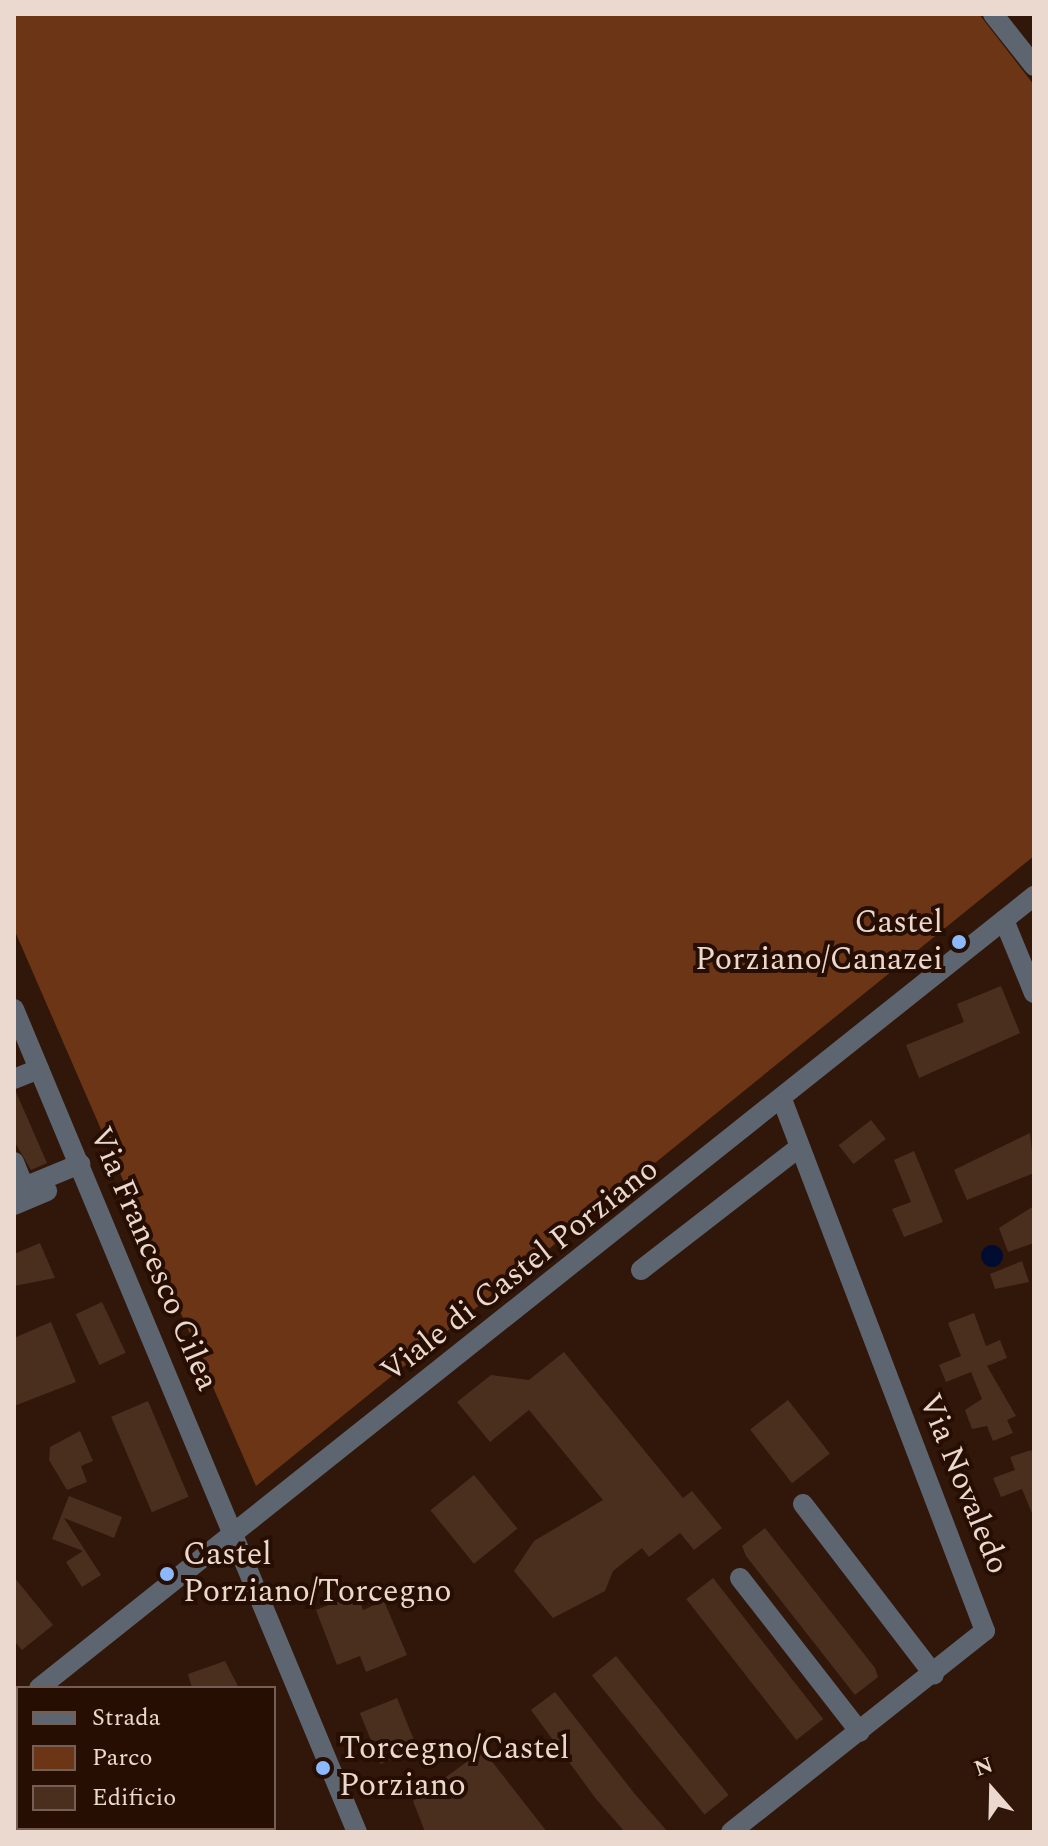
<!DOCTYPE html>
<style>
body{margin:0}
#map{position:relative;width:1048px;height:1846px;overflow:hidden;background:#311709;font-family:Spectral,serif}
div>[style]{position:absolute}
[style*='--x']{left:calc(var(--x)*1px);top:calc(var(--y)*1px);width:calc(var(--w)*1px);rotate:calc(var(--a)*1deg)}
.green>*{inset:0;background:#6c3616}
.water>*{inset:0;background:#000c30}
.round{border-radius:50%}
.building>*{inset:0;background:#4a2f1f;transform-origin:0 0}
.minor>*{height:20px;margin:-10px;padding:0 10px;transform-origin:10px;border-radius:10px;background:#5d6571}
.dots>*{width:22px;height:22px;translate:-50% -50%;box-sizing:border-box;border:4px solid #270e02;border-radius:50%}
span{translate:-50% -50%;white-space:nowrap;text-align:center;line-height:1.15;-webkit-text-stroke:8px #270e02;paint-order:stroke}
.poi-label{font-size:32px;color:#ebd8cf}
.right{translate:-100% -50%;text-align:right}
.left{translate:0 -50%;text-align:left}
.street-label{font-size:32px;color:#ebd8cf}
.frame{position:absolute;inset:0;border:16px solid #ebd8cf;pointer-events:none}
.legend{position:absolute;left:16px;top:1686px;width:260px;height:144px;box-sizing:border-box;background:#270e02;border:2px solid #755f54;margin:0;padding:10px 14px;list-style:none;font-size:24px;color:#ebd8cf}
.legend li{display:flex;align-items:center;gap:16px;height:40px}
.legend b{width:40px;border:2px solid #755f54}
.north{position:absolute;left:952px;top:1750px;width:80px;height:80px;-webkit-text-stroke:6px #270e02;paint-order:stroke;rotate:340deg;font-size:22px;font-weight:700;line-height:32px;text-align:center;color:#ebd8cf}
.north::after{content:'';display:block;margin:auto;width:28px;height:36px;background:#ebd8cf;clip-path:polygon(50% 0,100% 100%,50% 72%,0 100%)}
</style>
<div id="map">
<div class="green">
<div style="clip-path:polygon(14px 14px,979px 14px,1034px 85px,1034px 856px,256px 1486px,14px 929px)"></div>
</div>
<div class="water">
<div class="round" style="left:981px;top:1245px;width:22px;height:22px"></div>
</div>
<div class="building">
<div style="clip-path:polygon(1001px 986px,1020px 1033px,919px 1078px,906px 1045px,964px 1022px,957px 1004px)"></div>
<div style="clip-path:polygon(16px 1092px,47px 1163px,31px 1170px,14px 1141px)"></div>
<div style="left:871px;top:1120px;width:24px;height:41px;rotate:52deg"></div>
<div style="clip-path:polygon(1030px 1133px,1034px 1173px,967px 1200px,954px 1170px)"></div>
<div style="clip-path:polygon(914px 1151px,943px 1222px,904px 1237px,892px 1209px,911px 1202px,894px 1160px)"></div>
<div style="clip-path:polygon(1034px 1206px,1034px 1243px,1008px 1252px,999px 1228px)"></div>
<div style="clip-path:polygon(40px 1243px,55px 1278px,14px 1286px,14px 1254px)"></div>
<div style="clip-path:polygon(1022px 1261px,1029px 1282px,995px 1289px,990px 1274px)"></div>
<div style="left:102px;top:1302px;width:56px;height:29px;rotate:65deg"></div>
<div style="clip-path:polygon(974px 1313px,986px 1346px,1000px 1340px,1007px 1358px,987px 1366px,1016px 1416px,1007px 1420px,1013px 1433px,993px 1441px,987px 1426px,972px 1429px,965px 1410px,982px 1399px,971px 1372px,946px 1382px,939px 1365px,961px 1356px,948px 1323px)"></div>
<div style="clip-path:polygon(51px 1322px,76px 1382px,14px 1406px,14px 1338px)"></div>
<div style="clip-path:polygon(564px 1352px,683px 1498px,692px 1491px,722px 1528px,694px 1550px,680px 1533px,649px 1557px,642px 1548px,613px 1571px,605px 1591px,553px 1618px,514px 1571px,534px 1541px,603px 1500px,529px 1410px,490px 1442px,457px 1402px,491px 1375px,529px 1380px)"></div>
<div style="left:788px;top:1400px;width:68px;height:48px;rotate:52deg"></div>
<div style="left:148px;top:1401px;width:104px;height:40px;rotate:67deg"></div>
<div style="clip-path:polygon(80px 1431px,93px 1461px,81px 1466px,87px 1482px,67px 1490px,49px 1460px,50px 1447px)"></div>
<div style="clip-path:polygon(1031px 1450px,1034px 1457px,1034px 1518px,1022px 1489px,1001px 1497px,993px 1478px,1015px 1470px,1010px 1457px)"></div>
<div style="left:474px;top:1475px;width:69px;height:56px;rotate:51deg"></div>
<div style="clip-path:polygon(69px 1496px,122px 1517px,114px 1538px,64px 1518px,101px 1575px,82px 1587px,66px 1562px,83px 1551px,52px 1539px)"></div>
<div style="clip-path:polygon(765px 1528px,875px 1668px,878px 1677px,855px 1695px,746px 1556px,742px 1546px)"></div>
<div style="clip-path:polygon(14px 1577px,53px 1625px,22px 1650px,14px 1641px)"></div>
<div style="left:713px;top:1578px;width:179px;height:34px;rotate:52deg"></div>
<div style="clip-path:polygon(357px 1594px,363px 1610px,384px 1601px,407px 1655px,366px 1672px,360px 1656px,337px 1665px,316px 1610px)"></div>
<div style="left:616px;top:1656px;width:179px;height:31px;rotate:51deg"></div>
<div style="clip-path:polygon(225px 1661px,239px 1688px,192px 1688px,188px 1674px)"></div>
<div style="clip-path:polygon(555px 1692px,634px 1793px,668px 1832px,625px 1832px,596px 1799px,531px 1710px)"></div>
<div style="left:397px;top:1698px;width:55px;height:40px;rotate:68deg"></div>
<div style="clip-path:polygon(483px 1750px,547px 1832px,425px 1832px,413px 1801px)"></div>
</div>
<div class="minor">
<div style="--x:993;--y:14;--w:66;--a:51.7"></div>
<div style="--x:1004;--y:920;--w:79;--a:67.7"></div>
<div style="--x:14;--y:1009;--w:892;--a:67.38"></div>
<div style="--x:14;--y:1079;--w:27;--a:-22"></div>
<div style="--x:14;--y:1162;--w:27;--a:68"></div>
<div style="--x:24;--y:1187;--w:61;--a:-22.3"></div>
<div style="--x:14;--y:1205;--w:36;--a:-23"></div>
<div style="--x:641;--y:1270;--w:199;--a:-37.8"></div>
<div style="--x:803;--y:1504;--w:215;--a:52.5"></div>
<div style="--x:740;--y:1578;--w:195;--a:52.1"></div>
<div style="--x:39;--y:1688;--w:1272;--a:-38.52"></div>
<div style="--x:14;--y:1708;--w:5;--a:-37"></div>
<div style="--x:60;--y:1832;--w:6;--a:-39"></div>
<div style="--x:731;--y:1832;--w:324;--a:-38.4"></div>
<div style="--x:985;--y:1631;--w:566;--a:-110.9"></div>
</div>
<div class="dots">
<div style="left:959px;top:942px;background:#8cb9fc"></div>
<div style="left:167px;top:1574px;background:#8cb9fc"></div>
<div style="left:323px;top:1768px;background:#8cb9fc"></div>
</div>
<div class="poi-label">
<span class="right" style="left:943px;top:942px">Castel<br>Porziano/Canazei</span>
<span class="left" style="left:183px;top:1574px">Castel<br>Porziano/Torcegno</span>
<span class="left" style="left:339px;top:1768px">Torcegno/Castel<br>Porziano</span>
</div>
<div class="street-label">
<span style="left:153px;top:1259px;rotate:67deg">Via Francesco Cilea</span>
<span style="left:520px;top:1271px;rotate:-38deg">Viale di Castel Porziano</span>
<span style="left:963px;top:1484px;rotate:68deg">Via Novaledo</span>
</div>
<div class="frame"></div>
<ul class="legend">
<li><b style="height:10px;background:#5d6571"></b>Strada</li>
<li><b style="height:22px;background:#6c3616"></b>Parco</li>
<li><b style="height:22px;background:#4a2f1f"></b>Edificio</li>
</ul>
<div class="north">N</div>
</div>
